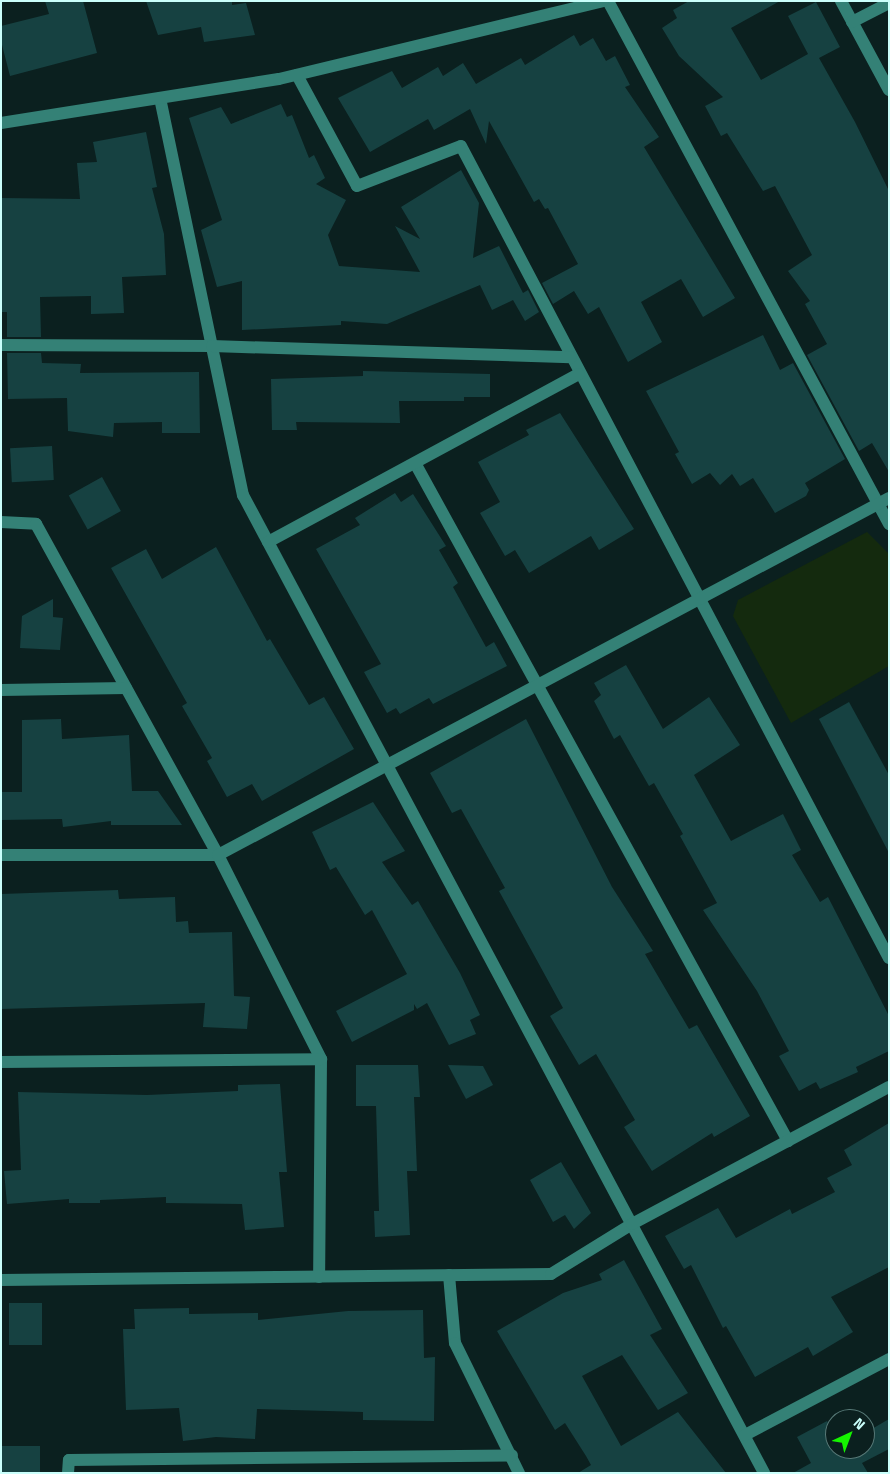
<!DOCTYPE html>
<style>
body{margin:0}
#map{position:relative;width:890px;height:1474px;overflow:hidden;background:#0b201f;font-family:"Titillium Web",sans-serif}
div>[style]{position:absolute}
[style*='--x']{left:calc(var(--x)*1px);top:calc(var(--y)*1px);width:calc(var(--w)*1px);rotate:calc(var(--a)*1deg)}
.green>*{inset:0;background:#142a0e}
.building>*{inset:0;background:#164141;transform-origin:0 0}
.minor>*{height:12px;margin:-6px;padding:0 6px;transform-origin:6px;border-radius:6px;background:#348176}
span{translate:-50% -50%;white-space:nowrap;text-align:center;line-height:1.15;-webkit-text-stroke:4.5px #0b201f;paint-order:stroke}
.frame{position:absolute;inset:0;border:2px solid #cafffb;pointer-events:none}
.north{position:absolute;left:825px;top:1409px;width:50px;height:50px;box-sizing:border-box;background:#0b201f;border:1px solid #577977;border-radius:50%;rotate:43deg;font-size:14px;font-weight:700;line-height:20px;text-align:center;color:#cafffb}
.north::after{content:'';display:block;margin:auto;width:18px;height:22px;background:#15f500;clip-path:polygon(50% 0,100% 100%,50% 72%,0 100%)}
</style>
<div id="map">
<div class="green">
<div style="clip-path:polygon(867px 532px,889px 554px,889px 666px,791px 723px,733px 616px,738px 600px)"></div>
</div>
<div class="building">
<div style="clip-path:polygon(45px 1px,83px 1px,97px 53px,10px 76px,1px 41px,1px 26px,49px 14px)"></div>
<div style="clip-path:polygon(146px 1px,232px 1px,232px 5px,246px 3px,255px 35px,204px 42px,201px 27px,158px 35px)"></div>
<div style="clip-path:polygon(689px 1px,780px 1px,731px 28px,761px 80px,808px 54px,788px 16px,816px 2px,840px 47px,819px 58px,855px 122px,889px 191px,889px 472px,872px 443px,859px 451px,807px 355px,827px 344px,805px 304px,810px 301px,788px 271px,812px 255px,775px 186px,763px 191px,727px 133px,721px 136px,705px 106px,723px 97px,679px 56px,662px 28px,677px 18px,673px 10px)"></div>
<div style="clip-path:polygon(574px 35px,580px 46px,593px 38px,606px 61px,615px 56px,630px 85px,625px 87px,659px 137px,644px 147px,735px 298px,703px 317px,681px 279px,641px 302px,662px 342px,628px 362px,599px 307px,588px 314px,574px 291px,553px 304px,542px 283px,578px 264px,548px 208px,545px 209px,539px 199px,534px 202px,489px 121px,486px 144px,470px 109px,434px 130px,428px 119px,370px 152px,338px 98px,392px 71px,402px 88px,438px 67px,443px 76px,463px 63px,476px 84px,521px 58px,525px 65px)"></div>
<div style="clip-path:polygon(281px 104px,287px 117px,292px 115px,309px 158px,314px 155px,325px 178px,316px 184px,346px 200px,328px 235px,339px 266px,420px 272px,395px 226px,420px 239px,401px 207px,461px 170px,479px 203px,473px 258px,499px 246px,523px 293px,528px 290px,539px 312px,525px 321px,513px 300px,492px 310px,480px 285px,387px 324px,341px 321px,341px 325px,242px 330px,242px 281px,217px 287px,201px 230px,222px 220px,189px 118px,221px 107px,231px 124px)"></div>
<div style="clip-path:polygon(146px 132px,157px 187px,152px 188px,164px 234px,166px 275px,122px 277px,124px 313px,91px 314px,91px 296px,40px 297px,41px 337px,7px 337px,7px 312px,1px 312px,1px 198px,80px 199px,77px 163px,97px 162px,93px 142px)"></div>
<div style="clip-path:polygon(763px 335px,780px 370px,793px 363px,845px 459px,805px 483px,809px 490px,806px 496px,775px 513px,753px 478px,740px 486px,732px 474px,720px 485px,710px 473px,692px 484px,675px 454px,679px 452px,646px 391px)"></div>
<div style="clip-path:polygon(7px 353px,41px 353px,42px 363px,81px 364px,80px 373px,199px 372px,200px 433px,162px 433px,162px 422px,114px 423px,113px 437px,68px 431px,67px 398px,8px 399px)"></div>
<div style="clip-path:polygon(363px 371px,490px 374px,490px 397px,464px 397px,464px 401px,399px 401px,400px 423px,296px 422px,297px 430px,272px 430px,271px 379px,363px 376px)"></div>
<div style="clip-path:polygon(560px 413px,634px 529px,599px 550px,591px 536px,529px 573px,515px 550px,505px 556px,480px 513px,500px 502px,478px 462px,529px 435px,526px 430px)"></div>
<div style="left:52px;top:446px;width:34px;height:42px;rotate:87deg"></div>
<div style="left:102px;top:477px;width:39px;height:38px;rotate:61deg"></div>
<div style="clip-path:polygon(395px 493px,401px 502px,413px 494px,446px 546px,439px 550px,458px 583px,453px 587px,486px 647px,494px 642px,507px 666px,433px 704px,429px 698px,400px 714px,396px 708px,387px 713px,364px 672px,381px 664px,316px 549px,360px 525px,355px 518px)"></div>
<div style="clip-path:polygon(216px 547px,267px 641px,270px 639px,309px 705px,324px 697px,354px 749px,262px 801px,252px 784px,227px 797px,207px 761px,212px 758px,182px 706px,187px 703px,111px 568px,146px 549px,162px 579px)"></div>
<div style="clip-path:polygon(53px 599px,53px 617px,63px 618px,60px 650px,20px 648px,22px 616px)"></div>
<div style="clip-path:polygon(626px 665px,663px 729px,709px 697px,740px 745px,694px 775px,731px 841px,783px 814px,801px 850px,792px 855px,820px 902px,828px 897px,889px 1016px,889px 1051px,856px 1067px,858px 1072px,820px 1089px,816px 1082px,799px 1091px,779px 1056px,789px 1051px,757px 991px,703px 910px,717px 903px,680px 836px,683px 834px,654px 783px,649px 786px,620px 735px,614px 739px,594px 701px,601px 695px,594px 683px)"></div>
<div style="clip-path:polygon(849px 702px,889px 775px,889px 853px,819px 719px)"></div>
<div style="clip-path:polygon(61px 719px,62px 739px,129px 735px,132px 791px,158px 791px,182px 825px,111px 825px,111px 821px,63px 827px,62px 819px,1px 820px,1px 792px,22px 792px,22px 720px)"></div>
<div style="clip-path:polygon(526px 719px,612px 887px,653px 951px,645px 954px,689px 1029px,697px 1025px,750px 1116px,714px 1137px,712px 1133px,652px 1171px,624px 1127px,635px 1120px,596px 1054px,579px 1065px,550px 1016px,563px 1008px,499px 891px,505px 888px,461px 809px,452px 813px,430px 773px)"></div>
<div style="clip-path:polygon(373px 802px,405px 851px,382px 862px,412px 905px,418px 901px,460px 973px,480px 1015px,470px 1020px,476px 1034px,449px 1045px,427px 1003px,417px 1009px,414px 1004px,414px 1010px,352px 1042px,336px 1011px,407px 974px,372px 910px,365px 915px,336px 867px,330px 870px,312px 832px)"></div>
<div style="clip-path:polygon(118px 890px,119px 899px,175px 897px,176px 922px,188px 921px,189px 933px,232px 932px,234px 996px,250px 997px,247px 1029px,203px 1027px,205px 1003px,1px 1009px,1px 894px)"></div>
<div style="clip-path:polygon(356px 1065px,418px 1065px,420px 1097px,414px 1097px,417px 1171px,407px 1171px,410px 1235px,375px 1237px,374px 1211px,379px 1211px,376px 1106px,356px 1106px)"></div>
<div style="clip-path:polygon(448px 1065px,483px 1066px,493px 1085px,466px 1099px)"></div>
<div style="clip-path:polygon(280px 1084px,287px 1172px,279px 1172px,284px 1227px,245px 1230px,242px 1204px,166px 1203px,166px 1197px,100px 1200px,100px 1203px,69px 1203px,69px 1199px,7px 1204px,4px 1171px,21px 1170px,18px 1092px,147px 1095px,238px 1091px,238px 1085px)"></div>
<div style="clip-path:polygon(889px 1123px,889px 1267px,831px 1297px,853px 1332px,813px 1356px,808px 1347px,755px 1377px,726px 1326px,723px 1328px,691px 1265px,684px 1269px,665px 1236px,718px 1208px,736px 1238px,790px 1209px,792px 1214px,835px 1192px,827px 1178px,852px 1165px,844px 1150px)"></div>
<div style="clip-path:polygon(561px 1162px,591px 1213px,574px 1229px,565px 1215px,553px 1222px,530px 1180px)"></div>
<div style="clip-path:polygon(624px 1260px,662px 1329px,650px 1335px,688px 1393px,658px 1410px,622px 1355px,582px 1376px,621px 1446px,678px 1412px,726px 1473px,578px 1473px,591px 1465px,586px 1456px,565px 1423px,555px 1430px,497px 1331px,563px 1293px,602px 1280px,599px 1274px)"></div>
<div style="left:9px;top:1303px;width:33px;height:42px"></div>
<div style="clip-path:polygon(189px 1308px,189px 1314px,258px 1313px,258px 1320px,348px 1311px,423px 1310px,424px 1358px,435px 1357px,434px 1421px,363px 1420px,363px 1412px,257px 1409px,255px 1439px,216px 1437px,183px 1441px,179px 1408px,126px 1410px,123px 1329px,135px 1329px,134px 1309px)"></div>
<div style="clip-path:polygon(889px 1419px,889px 1449px,862px 1463px,868px 1473px,793px 1473px,811px 1463px,797px 1437px,827px 1421px,835px 1435px,835px 1449px,865px 1449px,865px 1433px)"></div>
<div style="left:1px;top:1446px;width:39px;height:27px"></div>
</div>
<div class="minor">
<div style="--x:608;--y:1;--w:594;--a:61.75"></div>
<div style="--x:841;--y:1;--w:101;--a:61.7"></div>
<div style="--x:852;--y:22;--w:42;--a:-27.2"></div>
<div style="--x:297;--y:75;--w:126;--a:61.6"></div>
<div style="--x:357;--y:186;--w:111;--a:-21"></div>
<div style="--x:461;--y:146;--w:918;--a:62.21"></div>
<div style="--x:160;--y:98;--w:406;--a:78.2"></div>
<div style="--x:243;--y:495;--w:1108;--a:61.95"></div>
<div style="--x:1;--y:123;--w:281;--a:-9"></div>
<div style="--x:279;--y:79;--w:333;--a:-13.5"></div>
<div style="--x:1;--y:345;--w:211;--a:0.3"></div>
<div style="--x:212;--y:346;--w:359;--a:1.8"></div>
<div style="--x:415;--y:463;--w:774;--a:61.18"></div>
<div style="--x:1;--y:522;--w:35;--a:3"></div>
<div style="--x:36;--y:524;--w:378;--a:61.2"></div>
<div style="--x:218;--y:855;--w:229;--a:63.2"></div>
<div style="--x:321;--y:1059;--w:218;--a:90.5"></div>
<div style="--x:268;--y:542;--w:353;--a:-28.4"></div>
<div style="--x:1;--y:690;--w:125;--a:-0.9"></div>
<div style="--x:1;--y:855;--w:217;--a:0"></div>
<div style="--x:218;--y:855;--w:760;--a:-28.01"></div>
<div style="--x:1;--y:1062;--w:320;--a:-0.5"></div>
<div style="--x:449;--y:1275;--w:68;--a:85"></div>
<div style="--x:455;--y:1343;--w:145;--a:63.8"></div>
<div style="--x:1;--y:1280;--w:550;--a:-0.63"></div>
<div style="--x:551;--y:1274;--w:95;--a:-31.7"></div>
<div style="--x:632;--y:1224;--w:291;--a:-28.1"></div>
<div style="--x:745;--y:1435;--w:163;--a:-27.8"></div>
<div style="--x:68;--y:1473;--w:13;--a:-86"></div>
<div style="--x:69;--y:1460;--w:443;--a:-0.6"></div>
</div>
<div class="frame"></div>
<div class="north">N</div>
</div>
